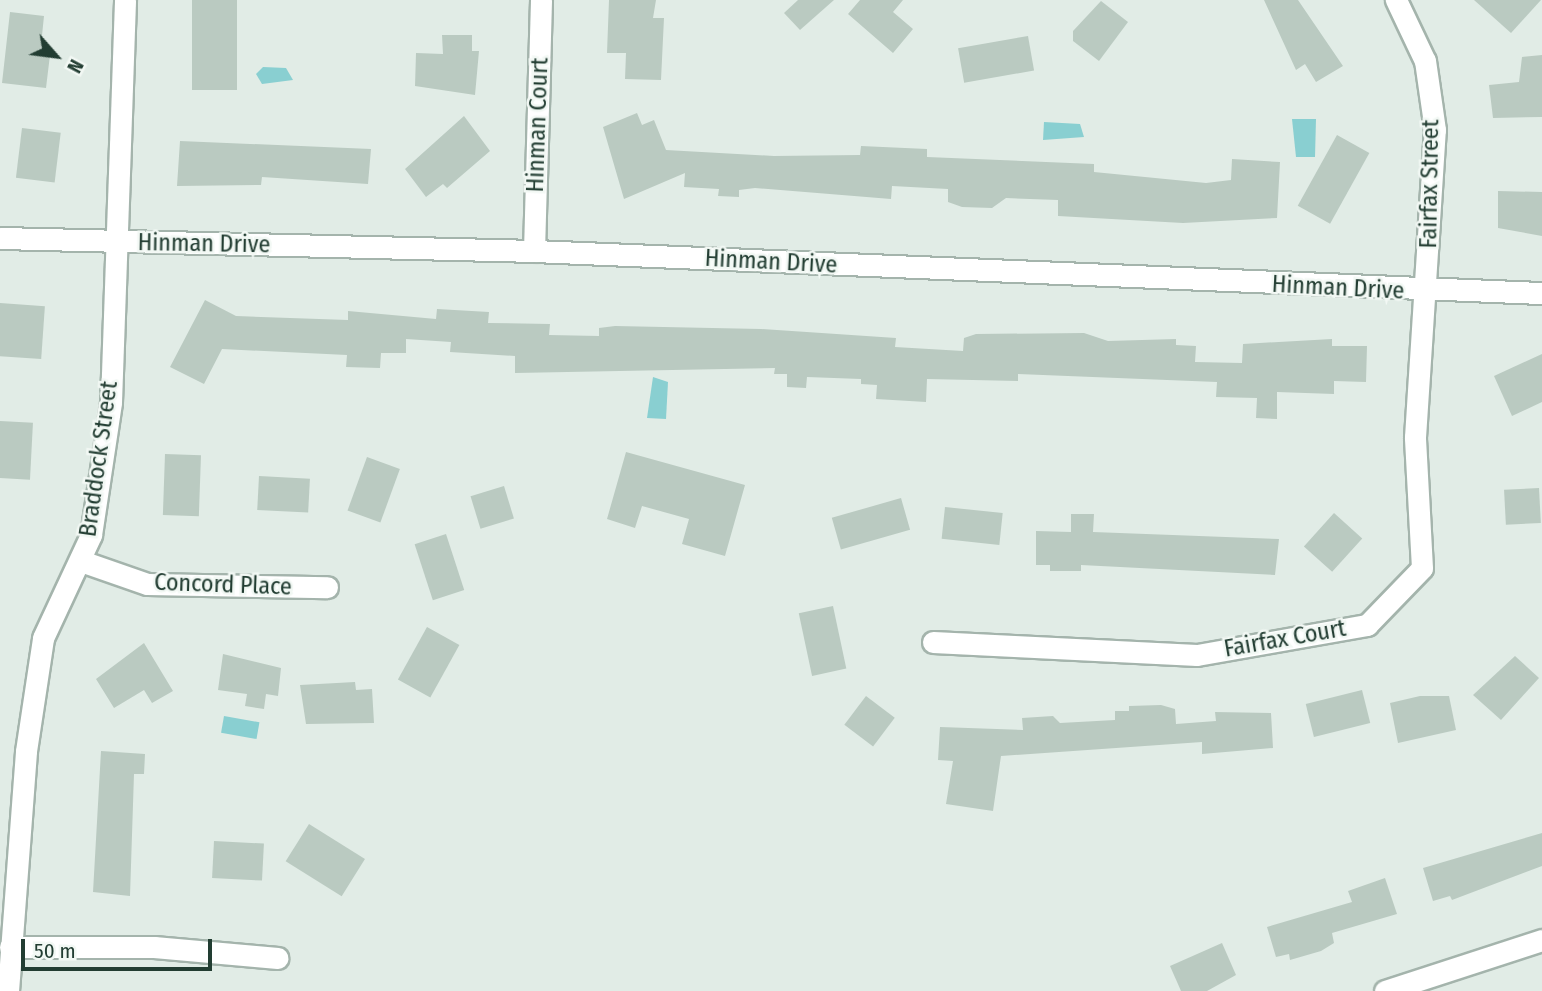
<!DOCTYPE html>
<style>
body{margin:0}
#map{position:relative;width:1542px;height:991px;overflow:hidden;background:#e1ece6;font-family:"Fira Sans Condensed",sans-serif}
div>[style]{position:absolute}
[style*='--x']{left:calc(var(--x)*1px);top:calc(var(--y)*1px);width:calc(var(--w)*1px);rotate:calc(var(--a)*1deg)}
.water>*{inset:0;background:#89cfd1;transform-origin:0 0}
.building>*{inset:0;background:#bacac1;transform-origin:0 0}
.roads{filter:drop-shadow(2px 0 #a4b4ac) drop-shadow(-2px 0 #a4b4ac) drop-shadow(0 2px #a4b4ac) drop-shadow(0 -2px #a4b4ac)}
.minor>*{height:21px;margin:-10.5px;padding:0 10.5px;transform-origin:10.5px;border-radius:10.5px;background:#fff}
span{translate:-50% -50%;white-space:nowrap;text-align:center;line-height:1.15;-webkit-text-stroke:5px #f2f8f4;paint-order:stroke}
.street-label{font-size:24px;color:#223d32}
.north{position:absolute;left:21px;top:21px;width:70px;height:70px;-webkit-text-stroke:5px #f2f8f4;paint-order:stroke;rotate:118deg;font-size:19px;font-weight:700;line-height:28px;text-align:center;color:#223d32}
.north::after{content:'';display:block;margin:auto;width:24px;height:32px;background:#223d32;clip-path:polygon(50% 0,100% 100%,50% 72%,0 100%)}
.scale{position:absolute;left:21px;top:939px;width:191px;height:32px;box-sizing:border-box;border:4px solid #223d32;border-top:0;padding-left:9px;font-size:21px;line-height:24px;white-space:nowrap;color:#223d32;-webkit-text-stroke:5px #f2f8f4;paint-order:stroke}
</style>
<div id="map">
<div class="water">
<div style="clip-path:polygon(263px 67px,286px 68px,293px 80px,262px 84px,256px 74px)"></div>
<div style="clip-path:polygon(1292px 119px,1316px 119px,1315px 157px,1296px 157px)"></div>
<div style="clip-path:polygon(1044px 122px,1080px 124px,1084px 137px,1043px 140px)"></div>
<div style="clip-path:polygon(653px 377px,668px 382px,666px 419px,647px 418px)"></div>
<div style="left:224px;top:716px;width:36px;height:17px;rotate:10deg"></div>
</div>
<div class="building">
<div style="left:192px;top:0;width:45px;height:90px"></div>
<div style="clip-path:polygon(609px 0,656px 0,653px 18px,664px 18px,661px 80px,625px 79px,626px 53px,607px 53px)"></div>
<div style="clip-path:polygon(798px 0,834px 0,800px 30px,784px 13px)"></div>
<div style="clip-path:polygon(860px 0,903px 0,893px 12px,913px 29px,893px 53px,848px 14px)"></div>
<div style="clip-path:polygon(1264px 0,1298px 0,1343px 66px,1316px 82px,1305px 64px,1296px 70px)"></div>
<div style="clip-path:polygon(1474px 0,1541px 0,1511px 33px)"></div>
<div style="clip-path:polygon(1101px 1px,1128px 22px,1099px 61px,1073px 41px,1073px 31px)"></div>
<div style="clip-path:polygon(10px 12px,44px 16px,40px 55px,50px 55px,46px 88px,2px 83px)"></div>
<div style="clip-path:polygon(442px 35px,472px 35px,472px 51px,479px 51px,475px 95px,415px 86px,416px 53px,443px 54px)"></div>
<div style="left:1028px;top:36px;width:35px;height:71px;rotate:80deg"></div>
<div style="clip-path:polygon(1542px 55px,1542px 117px,1493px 118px,1489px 85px,1519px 82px,1522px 57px)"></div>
<div style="clip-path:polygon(637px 113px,642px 125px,654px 120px,666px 150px,774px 156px,860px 155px,861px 146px,927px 149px,927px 157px,1094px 164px,1094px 172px,1206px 183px,1231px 180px,1232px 159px,1280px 162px,1277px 218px,1183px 223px,1058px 216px,1058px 200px,1006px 198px,992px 208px,962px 207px,948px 202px,948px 189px,892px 186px,891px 199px,755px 188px,739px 190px,739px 197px,718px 196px,719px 189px,684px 187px,685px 173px,624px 199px,603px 127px)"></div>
<div style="clip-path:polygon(464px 116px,490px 151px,447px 188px,443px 184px,426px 197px,405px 169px)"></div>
<div style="left:22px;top:128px;width:39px;height:50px;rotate:7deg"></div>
<div style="left:1337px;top:135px;width:37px;height:81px;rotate:29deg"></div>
<div style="clip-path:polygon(180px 141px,371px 149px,368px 184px,262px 177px,261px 185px,177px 186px)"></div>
<div style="clip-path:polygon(1498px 191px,1542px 192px,1542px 236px,1498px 228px)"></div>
<div style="clip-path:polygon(205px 300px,236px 316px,348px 320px,348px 311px,436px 319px,437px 309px,489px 312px,488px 323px,550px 324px,549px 335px,599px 336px,599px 328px,615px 326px,761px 329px,896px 338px,895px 347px,963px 351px,964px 338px,976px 334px,1084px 333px,1108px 341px,1176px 339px,1176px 345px,1196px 346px,1195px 362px,1242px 363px,1243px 344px,1332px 339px,1332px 346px,1367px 346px,1366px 382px,1334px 381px,1334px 394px,1277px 392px,1277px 419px,1256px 418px,1257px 398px,1216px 397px,1217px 382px,1018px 374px,1018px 381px,927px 379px,926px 402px,876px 399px,877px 385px,861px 384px,861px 379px,807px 377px,806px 388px,787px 387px,787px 374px,774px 374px,775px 368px,515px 373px,515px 356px,450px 352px,451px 342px,406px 339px,406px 353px,381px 353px,380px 368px,346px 367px,347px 355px,222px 349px,204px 384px,170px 367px)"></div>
<div style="left:0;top:303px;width:45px;height:53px;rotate:4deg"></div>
<div style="clip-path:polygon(1542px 354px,1542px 402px,1512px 416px,1494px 376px)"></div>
<div style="left:0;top:421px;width:33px;height:57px;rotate:3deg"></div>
<div style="clip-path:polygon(626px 452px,745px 485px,725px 556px,682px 544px,689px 519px,642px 506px,635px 528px,607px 519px)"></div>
<div style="left:165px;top:454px;width:36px;height:61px;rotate:2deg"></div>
<div style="left:367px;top:457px;width:35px;height:57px;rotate:20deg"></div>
<div style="left:259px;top:476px;width:51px;height:34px;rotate:3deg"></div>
<div style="left:504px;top:486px;width:34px;height:35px;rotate:73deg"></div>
<div style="left:1539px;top:488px;width:35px;height:35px;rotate:87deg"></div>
<div style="left:901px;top:498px;width:33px;height:72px;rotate:74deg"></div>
<div style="left:945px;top:507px;width:58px;height:32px;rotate:6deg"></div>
<div style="left:1334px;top:513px;width:38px;height:45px;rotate:42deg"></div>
<div style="clip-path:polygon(1071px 514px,1094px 514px,1093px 532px,1279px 539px,1275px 575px,1081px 565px,1081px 571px,1050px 571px,1050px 565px,1036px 565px,1036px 531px,1071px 532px)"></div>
<div style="left:446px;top:534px;width:59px;height:33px;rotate:72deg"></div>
<div style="left:833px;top:606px;width:64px;height:35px;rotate:78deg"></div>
<div style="left:427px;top:627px;width:37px;height:60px;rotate:29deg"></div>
<div style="clip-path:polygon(144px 643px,173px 691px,152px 703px,144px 690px,114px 708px,96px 679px)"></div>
<div style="clip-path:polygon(223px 654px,281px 668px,278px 696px,266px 694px,264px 709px,245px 706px,247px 694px,218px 690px)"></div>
<div style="clip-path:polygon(1515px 656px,1539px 678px,1501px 720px,1473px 695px)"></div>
<div style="clip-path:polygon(355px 682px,356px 690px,372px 689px,374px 723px,306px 724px,300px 685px)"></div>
<div style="left:1362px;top:690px;width:34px;height:58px;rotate:76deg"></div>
<div style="left:866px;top:696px;width:36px;height:36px;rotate:37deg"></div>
<div style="clip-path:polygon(1420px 696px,1449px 696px,1456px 730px,1398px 743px,1390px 703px)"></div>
<div style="clip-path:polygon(1161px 705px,1175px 709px,1176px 724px,1216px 721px,1215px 712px,1271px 713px,1273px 748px,1202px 754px,1202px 742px,1001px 756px,993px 811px,946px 804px,953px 761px,938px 760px,940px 727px,1023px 730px,1022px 718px,1053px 716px,1060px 723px,1115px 720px,1115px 711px,1129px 711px,1129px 706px)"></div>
<div style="clip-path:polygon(101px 751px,145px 754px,144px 774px,134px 774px,130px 896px,93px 892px)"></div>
<div style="left:309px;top:824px;width:66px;height:44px;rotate:32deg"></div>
<div style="clip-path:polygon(1542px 833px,1542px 866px,1452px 900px,1450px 896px,1433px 901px,1423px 868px)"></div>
<div style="left:214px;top:841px;width:50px;height:37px;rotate:3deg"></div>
<div style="clip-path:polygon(1385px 878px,1397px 914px,1332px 933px,1334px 943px,1321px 951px,1290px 960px,1289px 954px,1276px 957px,1267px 927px,1352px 902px,1348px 891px)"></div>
<div style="clip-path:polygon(1222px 943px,1236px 975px,1207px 991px,1181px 991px,1170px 966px)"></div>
</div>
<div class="roads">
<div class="minor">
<div style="--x:0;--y:238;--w:534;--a:1.39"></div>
<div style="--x:534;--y:251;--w:1009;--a:2.39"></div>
<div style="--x:534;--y:251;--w:251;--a:-88.4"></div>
<div style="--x:81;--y:561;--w:70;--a:19.2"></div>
<div style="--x:147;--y:584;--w:180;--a:1"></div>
<div style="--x:933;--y:642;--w:264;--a:2.8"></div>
<div style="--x:1197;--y:655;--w:173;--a:-10"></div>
<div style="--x:1367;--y:625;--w:79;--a:-46"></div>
<div style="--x:1422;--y:568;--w:131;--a:-93.1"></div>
<div style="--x:1415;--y:437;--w:308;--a:-86.3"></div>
<div style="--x:1435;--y:130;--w:70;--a:-98.2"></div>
<div style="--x:1425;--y:61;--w:68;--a:-115.4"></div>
<div style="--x:10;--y:947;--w:144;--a:0"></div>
<div style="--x:154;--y:947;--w:124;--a:5.1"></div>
<div style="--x:8;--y:991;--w:241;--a:-85.7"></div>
<div style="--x:26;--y:751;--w:114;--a:-81.4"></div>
<div style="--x:43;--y:638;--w:114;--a:-65"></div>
<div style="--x:91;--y:535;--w:134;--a:-81.4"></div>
<div style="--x:111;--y:402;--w:402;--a:-88"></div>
<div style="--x:1385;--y:991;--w:165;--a:-18"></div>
</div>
</div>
<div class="street-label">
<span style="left:538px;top:125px;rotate:-88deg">Hinman Court</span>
<span style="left:1430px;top:184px;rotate:-89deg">Fairfax Street</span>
<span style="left:204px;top:244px;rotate:1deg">Hinman Drive</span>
<span style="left:771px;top:262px;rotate:3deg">Hinman Drive</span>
<span style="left:1338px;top:288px;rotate:3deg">Hinman Drive</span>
<span style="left:99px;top:459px;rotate:-82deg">Braddock Street</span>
<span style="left:223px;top:585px;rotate:2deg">Concord Place</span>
<span style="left:1285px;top:639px;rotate:-10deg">Fairfax Court</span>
</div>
<div class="north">N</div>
<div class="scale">50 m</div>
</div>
